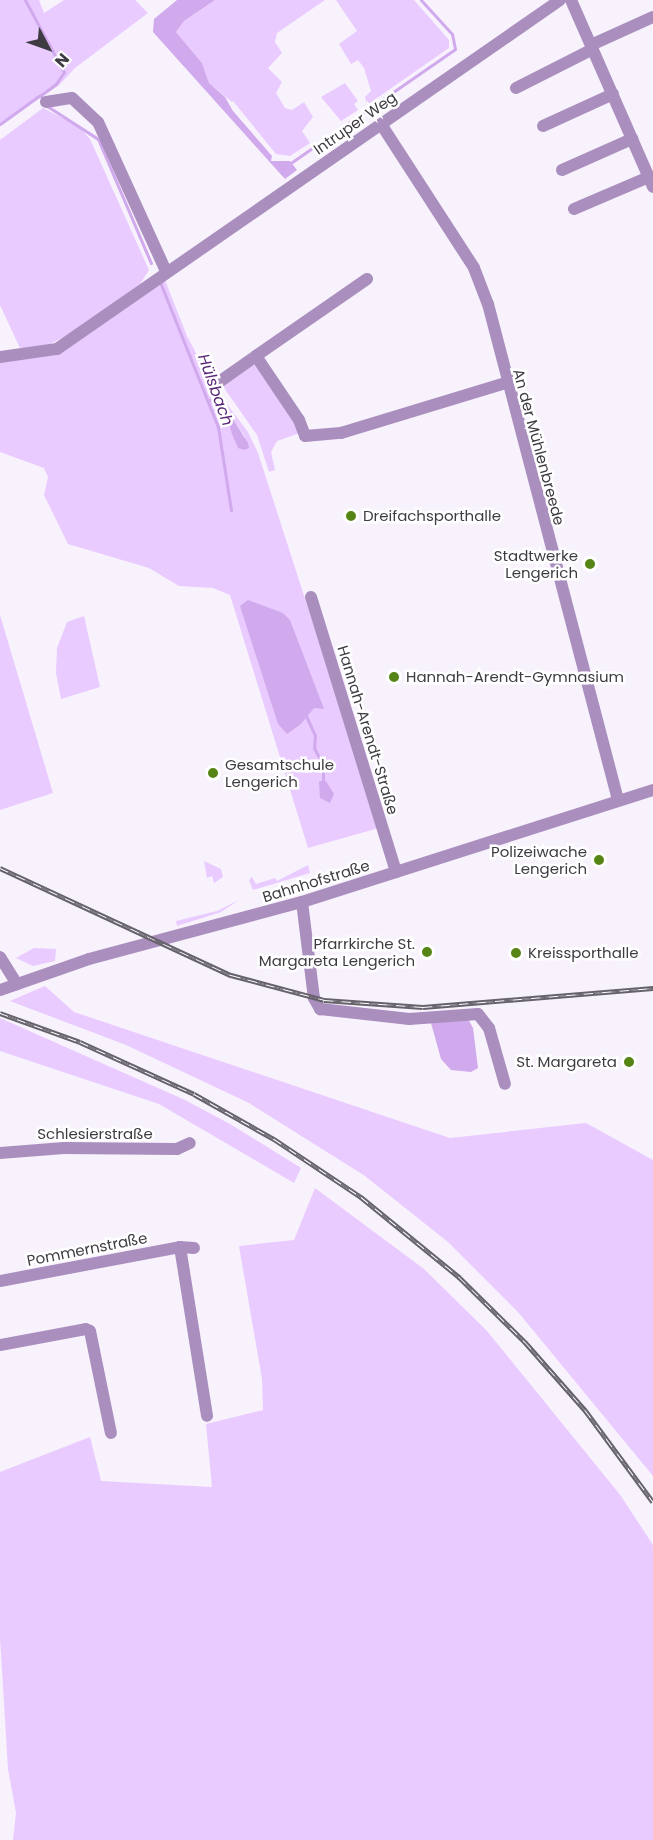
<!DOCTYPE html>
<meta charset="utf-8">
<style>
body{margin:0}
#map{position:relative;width:653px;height:1840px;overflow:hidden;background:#f8f2fd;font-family:Poppins,sans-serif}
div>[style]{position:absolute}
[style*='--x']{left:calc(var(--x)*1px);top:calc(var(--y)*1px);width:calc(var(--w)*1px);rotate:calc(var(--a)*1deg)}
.green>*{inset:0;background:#e9cbff}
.water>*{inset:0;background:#d1a9ed}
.stream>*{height:3px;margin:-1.5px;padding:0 1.5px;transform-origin:1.5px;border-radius:1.5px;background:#d1a9ed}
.minor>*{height:12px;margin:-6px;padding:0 6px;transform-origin:6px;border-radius:6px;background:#aa8fbe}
.tertiary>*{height:12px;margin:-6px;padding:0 6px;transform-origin:6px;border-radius:6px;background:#aa8fbe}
.rail>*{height:5px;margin-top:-2.5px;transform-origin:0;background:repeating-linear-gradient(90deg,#fff 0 9px,#66626a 0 18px);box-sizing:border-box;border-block:2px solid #66626a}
.dots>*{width:16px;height:16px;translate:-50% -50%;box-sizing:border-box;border:3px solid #fff;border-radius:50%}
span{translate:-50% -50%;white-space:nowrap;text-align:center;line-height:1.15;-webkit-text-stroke:5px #fff;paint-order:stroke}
.street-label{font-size:15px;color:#3f3b42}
.poi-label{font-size:15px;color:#3f3b42}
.left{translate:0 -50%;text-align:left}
.right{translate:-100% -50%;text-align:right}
.water-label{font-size:16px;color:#5b2977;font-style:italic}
.north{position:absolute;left:18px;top:18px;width:60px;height:60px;-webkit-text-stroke:4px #fff;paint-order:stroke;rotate:131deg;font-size:16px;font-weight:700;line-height:24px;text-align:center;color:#3f3b42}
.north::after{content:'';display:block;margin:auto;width:21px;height:27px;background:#3f3b42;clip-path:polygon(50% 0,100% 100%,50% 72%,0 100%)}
</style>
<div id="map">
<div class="green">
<div style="clip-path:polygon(0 0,39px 0,44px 13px,64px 0,135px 0,148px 13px,75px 68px,59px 85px,0 126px)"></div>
<div style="clip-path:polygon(215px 0,325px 0,277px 33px,275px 42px,282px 53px,268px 68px,282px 82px,276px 93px,285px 108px,292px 110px,304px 102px,313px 117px,302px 131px,310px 143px,290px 156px,276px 154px,233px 101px,240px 93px,232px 102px,209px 83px,202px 63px,176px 32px,184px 21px)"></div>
<div style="clip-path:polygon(336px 0,414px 0,449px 40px,449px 48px,367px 105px,365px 97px,371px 91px,364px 68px,358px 60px,351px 64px,339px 44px,357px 31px)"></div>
<div style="clip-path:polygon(345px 83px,358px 101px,354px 104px,358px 110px,341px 121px,321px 97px)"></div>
<div style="clip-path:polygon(43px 108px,78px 126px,90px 139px,149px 270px,140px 284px,77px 330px,41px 349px,20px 348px,0 305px,0 140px)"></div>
<div style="clip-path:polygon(evenodd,165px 280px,187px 336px,214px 387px,248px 432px,258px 453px,379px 828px,308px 848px,230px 595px,213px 588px,179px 586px,149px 568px,68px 544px,44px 495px,48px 477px,44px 468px,0 452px,0 361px,48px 354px,165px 280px,231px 416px,245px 437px,238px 448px,227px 418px,231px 416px)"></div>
<div style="clip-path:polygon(252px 364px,258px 365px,300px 433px,277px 441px,271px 452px,275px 470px,269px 472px,257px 435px,222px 385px)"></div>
<div style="clip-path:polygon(0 615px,53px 793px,0 810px)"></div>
<div style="clip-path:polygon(84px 616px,100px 687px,61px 699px,56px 673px,57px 648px,67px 622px)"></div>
<div style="clip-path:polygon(204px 861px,221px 869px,223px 877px,214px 883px,212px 876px,207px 878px)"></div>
<div style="clip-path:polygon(308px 865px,310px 873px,253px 890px,249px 880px,252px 877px,256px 884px,275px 878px,277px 881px)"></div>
<div style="clip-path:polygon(239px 900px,221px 912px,177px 926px,176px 921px,217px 911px)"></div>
<div style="clip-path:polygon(34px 948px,56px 949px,55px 961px,33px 966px,16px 958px)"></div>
<div style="clip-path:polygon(45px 986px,74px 1012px,450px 1138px,586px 1123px,653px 1160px,653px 1476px,518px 1312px,448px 1242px,365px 1176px,249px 1103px,126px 1045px,10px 1001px)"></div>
<div style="clip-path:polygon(0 1018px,185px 1100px,230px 1124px,301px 1168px,294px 1183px,159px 1104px,0 1051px)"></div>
<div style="clip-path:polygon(315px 1188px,424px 1269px,487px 1331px,621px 1496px,653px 1545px,653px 1840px,13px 1840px,16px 1813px,8px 1769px,0 1638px,0 1472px,90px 1437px,101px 1481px,212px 1487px,206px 1424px,263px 1410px,262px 1379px,239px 1246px,294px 1240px)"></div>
</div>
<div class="water">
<div style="clip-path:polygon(177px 0,215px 0,184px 21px,176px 32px,202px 63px,209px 83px,225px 97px,233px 111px,272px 156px,271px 161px,290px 161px,297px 170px,285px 179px,153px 32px,154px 19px)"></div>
<div style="clip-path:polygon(231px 416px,248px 443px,249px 448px,244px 450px,238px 448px,232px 434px,227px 418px)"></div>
<div style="clip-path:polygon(248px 600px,283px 613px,290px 620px,324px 709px,314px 708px,301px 724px,287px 734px,278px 724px,240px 606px)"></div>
<div style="clip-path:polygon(319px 781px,326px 781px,334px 794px,330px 803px,320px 798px)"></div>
<div style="clip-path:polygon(468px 1019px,473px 1028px,478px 1068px,471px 1072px,451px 1070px,441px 1059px,431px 1023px)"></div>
</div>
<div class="stream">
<div style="--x:25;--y:0;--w:82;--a:61.6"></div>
<div style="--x:64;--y:72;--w:14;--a:124"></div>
<div style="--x:56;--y:84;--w:19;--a:144"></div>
<div style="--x:41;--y:95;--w:5;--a:79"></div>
<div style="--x:47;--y:106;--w:61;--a:32.9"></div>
<div style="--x:98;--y:139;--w:135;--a:66.9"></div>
<div style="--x:0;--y:124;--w:49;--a:-35.9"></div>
<div style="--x:292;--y:162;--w:198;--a:-34.7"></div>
<div style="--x:455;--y:49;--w:15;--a:-101"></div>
<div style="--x:452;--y:34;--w:46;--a:-132.4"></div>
<div style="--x:160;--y:282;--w:156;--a:68.2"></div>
<div style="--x:218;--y:427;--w:84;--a:81.1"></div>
<div style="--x:210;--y:400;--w:13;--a:39"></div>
<div style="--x:306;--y:716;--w:21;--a:65"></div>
<div style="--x:315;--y:735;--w:13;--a:94"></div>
<div style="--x:314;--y:748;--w:19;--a:62"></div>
<div style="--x:323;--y:765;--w:15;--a:90"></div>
</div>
<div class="minor">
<div style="--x:571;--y:0;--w:204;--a:66.3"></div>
<div style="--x:591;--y:45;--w:68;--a:-24.3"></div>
<div style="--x:516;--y:88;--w:86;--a:-26.9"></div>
<div style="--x:46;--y:102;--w:26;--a:-9"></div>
<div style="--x:72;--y:98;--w:35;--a:43"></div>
<div style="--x:98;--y:122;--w:164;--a:65.5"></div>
<div style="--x:381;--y:124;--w:171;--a:57.1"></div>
<div style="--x:474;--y:268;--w:39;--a:69"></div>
<div style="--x:488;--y:304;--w:513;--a:75.31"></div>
<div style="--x:543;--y:126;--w:77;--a:-24.6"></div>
<div style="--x:562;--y:170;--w:77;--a:-23.9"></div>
<div style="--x:574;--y:209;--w:82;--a:-23.1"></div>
<div style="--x:367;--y:279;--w:135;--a:145.3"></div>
<div style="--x:256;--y:356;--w:77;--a:56.1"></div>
<div style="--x:299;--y:420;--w:17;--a:69"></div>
<div style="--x:305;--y:436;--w:36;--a:-5"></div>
<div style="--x:341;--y:433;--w:172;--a:-16.9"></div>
<div style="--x:0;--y:357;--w:58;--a:-8"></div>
<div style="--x:57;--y:349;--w:612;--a:-34.75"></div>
<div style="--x:219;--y:382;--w:45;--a:-35.1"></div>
<div style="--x:311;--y:597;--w:288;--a:72.8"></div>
<div style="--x:302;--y:902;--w:97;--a:82.9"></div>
<div style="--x:314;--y:998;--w:13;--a:61"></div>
<div style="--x:320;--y:1009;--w:90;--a:6.4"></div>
<div style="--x:409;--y:1019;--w:69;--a:-4.1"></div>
<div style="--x:478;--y:1014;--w:18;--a:52"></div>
<div style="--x:489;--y:1028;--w:58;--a:74.1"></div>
<div style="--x:0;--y:957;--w:32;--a:58"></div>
<div style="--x:0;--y:1153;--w:64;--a:-4.5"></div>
<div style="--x:64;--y:1148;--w:113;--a:0.5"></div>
<div style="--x:177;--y:1149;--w:14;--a:-25"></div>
<div style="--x:180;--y:1247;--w:171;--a:80.9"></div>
<div style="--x:0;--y:1281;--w:183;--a:-10.7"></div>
<div style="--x:180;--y:1247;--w:14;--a:4"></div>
<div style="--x:0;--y:1345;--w:87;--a:-10.5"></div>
<div style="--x:86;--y:1329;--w:4;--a:27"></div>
<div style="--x:90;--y:1331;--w:104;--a:78.4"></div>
</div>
<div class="tertiary">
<div style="--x:0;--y:990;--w:94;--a:-19.2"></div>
<div style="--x:89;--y:959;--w:220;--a:-15"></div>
<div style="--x:302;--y:902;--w:368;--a:-17.7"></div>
</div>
<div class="rail">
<div style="--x:0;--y:868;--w:255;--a:24.9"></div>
<div style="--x:231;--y:975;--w:96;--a:15"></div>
<div style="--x:324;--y:1000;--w:99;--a:4"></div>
<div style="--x:423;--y:1007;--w:231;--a:-4.7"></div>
<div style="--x:0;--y:1013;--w:85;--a:19.9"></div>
<div style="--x:80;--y:1042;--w:125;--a:24.5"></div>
<div style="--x:194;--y:1094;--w:92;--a:29.4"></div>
<div style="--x:274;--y:1139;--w:105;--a:33.7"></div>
<div style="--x:361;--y:1197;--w:127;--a:39.2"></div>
<div style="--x:459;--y:1277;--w:93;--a:44.6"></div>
<div style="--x:525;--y:1342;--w:91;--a:48.6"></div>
<div style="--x:585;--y:1410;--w:114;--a:53.5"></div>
</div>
<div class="dots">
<div style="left:351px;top:516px;background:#568515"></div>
<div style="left:590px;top:564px;background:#568515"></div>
<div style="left:394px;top:677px;background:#568515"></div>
<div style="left:213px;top:773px;background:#568515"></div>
<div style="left:599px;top:860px;background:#568515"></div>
<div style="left:427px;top:952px;background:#568515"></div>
<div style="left:516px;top:953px;background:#568515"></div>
<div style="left:629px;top:1062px;background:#568515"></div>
</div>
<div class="street-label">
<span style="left:355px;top:123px;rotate:-35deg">Intruper Weg</span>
<span style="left:539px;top:447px;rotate:75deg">An der Mühlenbreede</span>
<span style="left:368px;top:730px;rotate:73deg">Hannah-Arendt-Straße</span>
<span style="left:316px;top:881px;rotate:-17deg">Bahnhofstraße</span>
<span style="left:95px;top:1134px">Schlesierstraße</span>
<span style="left:87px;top:1249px;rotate:-11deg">Pommernstraße</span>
</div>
<div class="poi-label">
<span class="left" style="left:363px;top:516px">Dreifachsporthalle</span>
<span class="right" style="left:578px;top:564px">Stadtwerke<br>Lengerich</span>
<span class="left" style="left:406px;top:677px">Hannah-Arendt-Gymnasium</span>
<span class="left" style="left:225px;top:773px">Gesamtschule<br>Lengerich</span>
<span class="right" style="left:587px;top:860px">Polizeiwache<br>Lengerich</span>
<span class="right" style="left:415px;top:952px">Pfarrkirche St.<br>Margareta Lengerich</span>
<span class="left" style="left:528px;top:953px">Kreissporthalle</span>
<span class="right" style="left:617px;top:1062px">St. Margareta</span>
</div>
<div class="water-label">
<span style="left:215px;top:390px;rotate:70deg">Hülsbach</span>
</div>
<div class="north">N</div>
</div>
